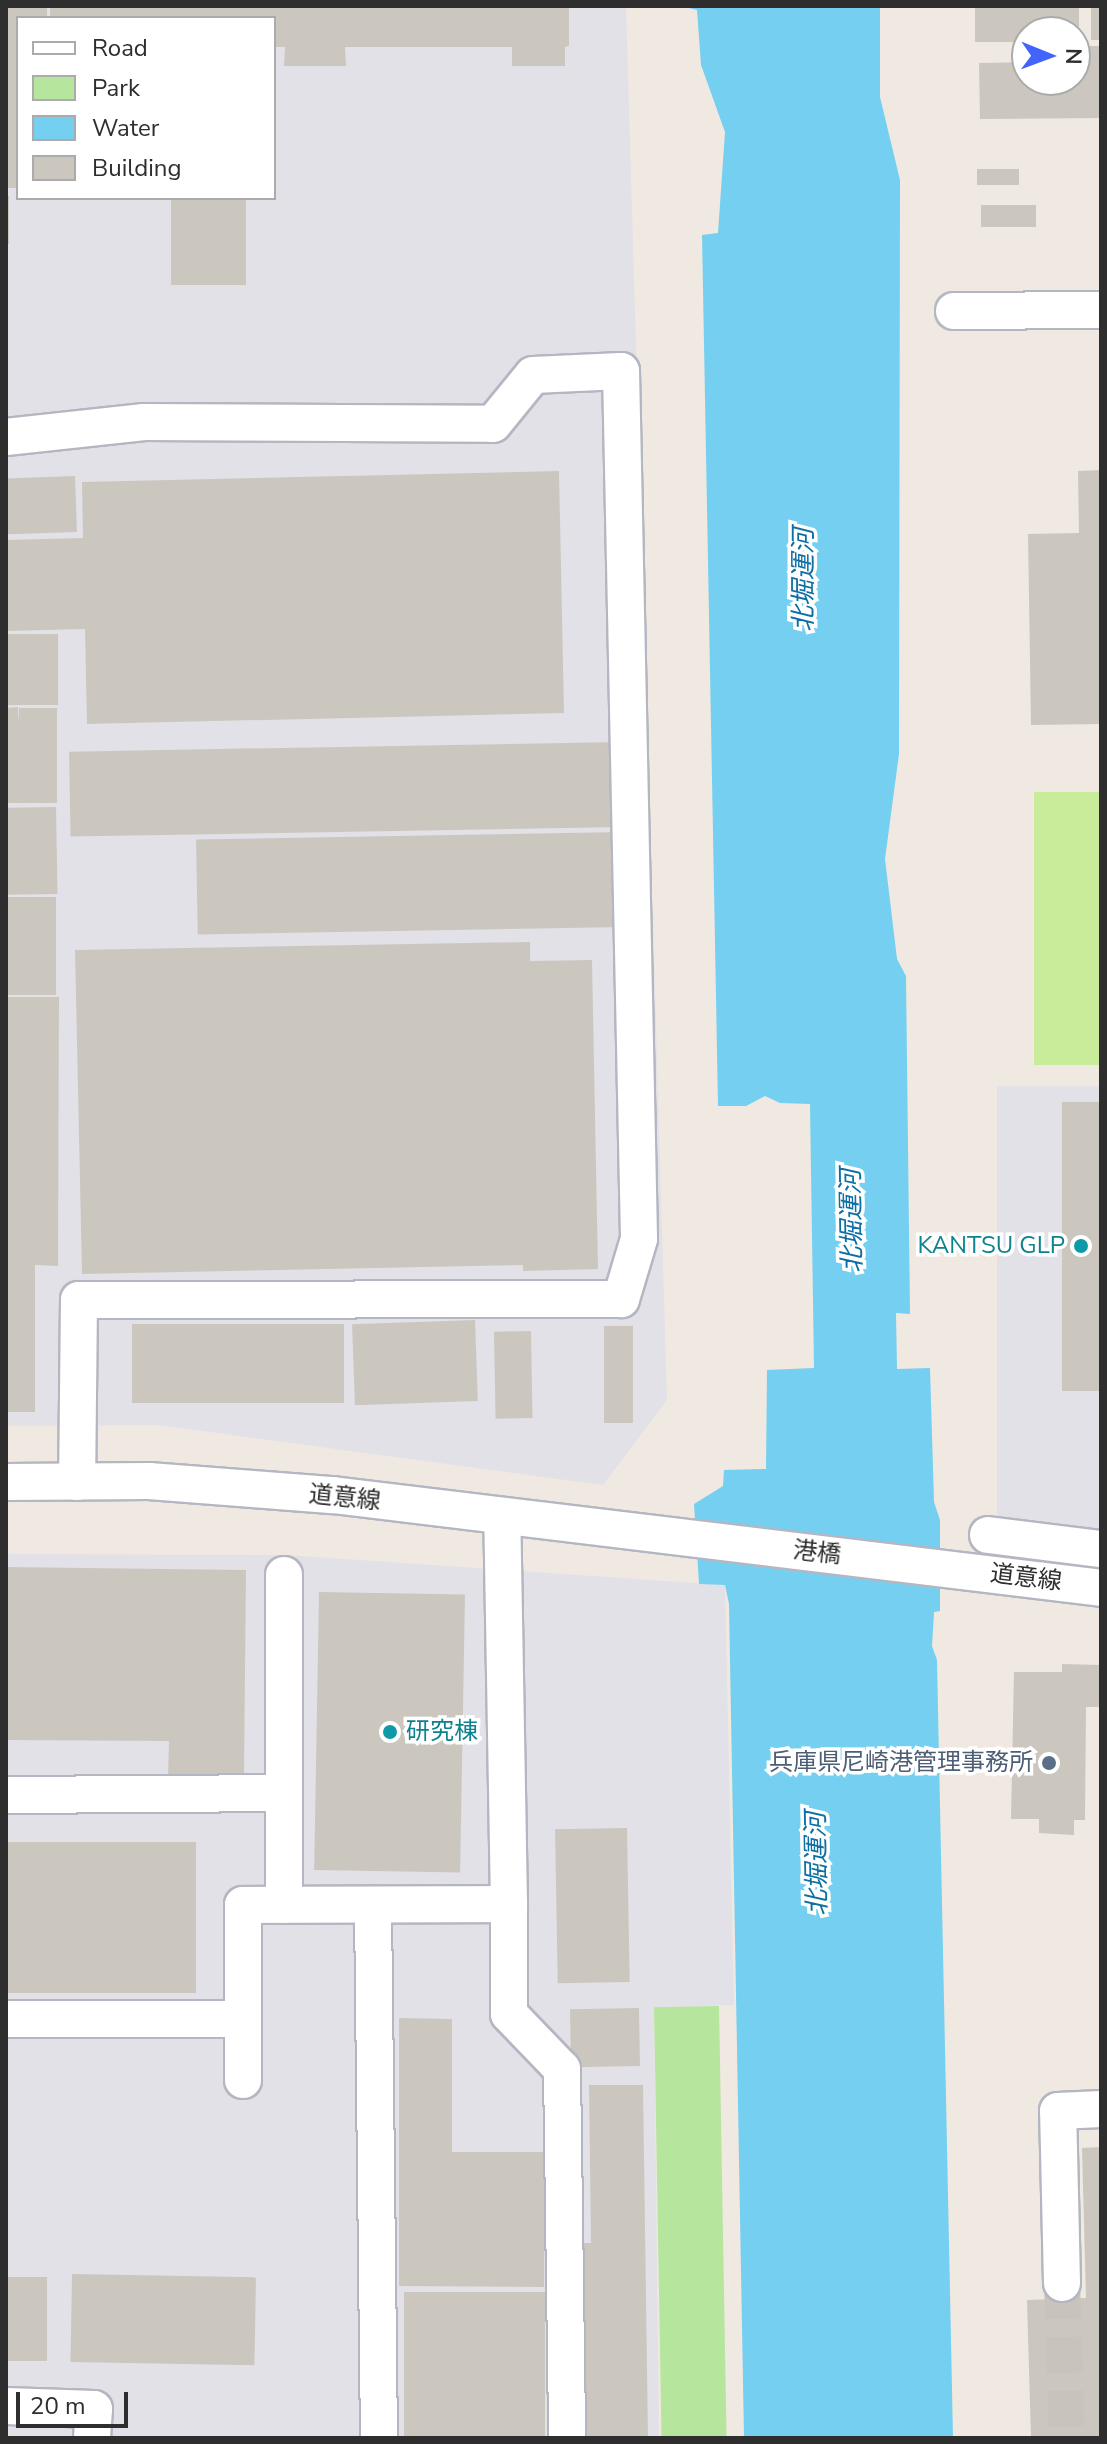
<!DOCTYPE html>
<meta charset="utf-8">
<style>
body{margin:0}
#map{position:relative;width:1107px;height:2444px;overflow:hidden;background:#efe9e1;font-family:"Nunito Sans","Noto Sans JP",sans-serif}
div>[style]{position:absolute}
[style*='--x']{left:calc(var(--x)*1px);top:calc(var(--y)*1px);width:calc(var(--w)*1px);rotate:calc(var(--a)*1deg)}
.industrial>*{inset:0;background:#e3e1e8;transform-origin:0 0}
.green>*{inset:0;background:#b6e59e;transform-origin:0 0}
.pitch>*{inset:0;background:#c9ec9a;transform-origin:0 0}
.water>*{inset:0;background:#75cff0}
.building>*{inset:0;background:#cbc7bf;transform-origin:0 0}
.minor-tunnel>*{height:36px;margin-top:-18px;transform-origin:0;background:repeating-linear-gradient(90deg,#c8c4bd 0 36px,transparent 0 54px)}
.roads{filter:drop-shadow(2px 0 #b4b7c1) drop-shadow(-2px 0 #b4b7c1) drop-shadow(0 2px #b4b7c1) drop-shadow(0 -2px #b4b7c1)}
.minor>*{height:36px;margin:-18px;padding:0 18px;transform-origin:18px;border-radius:18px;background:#fff}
.dots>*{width:22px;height:22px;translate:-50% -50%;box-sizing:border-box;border:4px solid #fff;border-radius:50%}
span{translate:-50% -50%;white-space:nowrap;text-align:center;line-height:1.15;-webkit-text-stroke:7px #fff;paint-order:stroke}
.culture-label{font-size:24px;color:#0d838f}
.right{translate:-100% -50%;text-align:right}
.left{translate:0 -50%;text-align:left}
.street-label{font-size:24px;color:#2e2e2e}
.service-label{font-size:24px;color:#4e5e75}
.water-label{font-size:26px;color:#0d6fa3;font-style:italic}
.frame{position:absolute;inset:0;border:8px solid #2e2e2e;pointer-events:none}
.legend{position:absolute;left:16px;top:16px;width:260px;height:184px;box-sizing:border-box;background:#fff;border:2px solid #ababab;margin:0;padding:10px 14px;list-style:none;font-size:24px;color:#2e2e2e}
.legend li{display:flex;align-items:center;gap:16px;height:40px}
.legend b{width:40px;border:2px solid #ababab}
.north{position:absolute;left:1011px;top:16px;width:80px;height:80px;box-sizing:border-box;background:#fff;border:2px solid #ababab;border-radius:50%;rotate:91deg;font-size:22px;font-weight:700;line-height:32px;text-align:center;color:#2e2e2e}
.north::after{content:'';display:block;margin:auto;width:28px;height:36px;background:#4264fb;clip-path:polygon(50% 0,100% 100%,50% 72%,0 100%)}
.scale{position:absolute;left:16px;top:2392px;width:112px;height:36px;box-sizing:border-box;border:4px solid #2e2e2e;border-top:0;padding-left:10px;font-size:24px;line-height:28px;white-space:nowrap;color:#2e2e2e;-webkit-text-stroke:6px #fff;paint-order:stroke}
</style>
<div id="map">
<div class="industrial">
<div style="clip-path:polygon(evenodd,6px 6px,626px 6px,667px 1400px,603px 1485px,158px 1425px,6px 1426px,6px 6px,18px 18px,274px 18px,274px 198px,18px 198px,18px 18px)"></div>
<div style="left:1101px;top:1086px;width:449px;height:104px;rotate:90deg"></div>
<div style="clip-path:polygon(6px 1554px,286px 1555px,725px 1585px,734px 2005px,654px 2008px,659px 2438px,6px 2438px)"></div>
</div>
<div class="green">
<div style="left:719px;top:2006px;width:432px;height:65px;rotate:89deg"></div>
</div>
<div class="pitch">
<div style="left:1101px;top:792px;width:273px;height:67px;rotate:90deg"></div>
</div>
<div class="water">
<div style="clip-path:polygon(681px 6px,880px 6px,880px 97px,900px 180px,899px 754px,885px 859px,897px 959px,906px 976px,910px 1314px,896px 1313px,897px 1369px,930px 1368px,934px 1502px,940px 1520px,940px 1611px,934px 1612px,932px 1646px,937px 1660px,953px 2438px,744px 2438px,729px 1604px,725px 1585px,699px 1584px,694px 1504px,723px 1486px,724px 1470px,766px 1469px,767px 1370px,814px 1368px,810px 1104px,780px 1103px,765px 1096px,746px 1106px,718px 1106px,702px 235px,718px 233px,725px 132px,701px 65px,697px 10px)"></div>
</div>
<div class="building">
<div style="clip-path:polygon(6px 6px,47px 6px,47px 18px,18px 18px,18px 188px,6px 188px)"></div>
<div style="clip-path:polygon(50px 6px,569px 6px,569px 46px,565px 47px,565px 66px,512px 66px,512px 47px,345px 47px,346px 66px,284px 66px,285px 47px,274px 47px,274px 18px,50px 18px)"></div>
<div style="clip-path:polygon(975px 6px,1079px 6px,1079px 41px,1075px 32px,1027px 32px,1027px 42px,975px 42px)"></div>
<div style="left:1091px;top:6px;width:10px;height:34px"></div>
<div style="clip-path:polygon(1085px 46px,1101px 46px,1101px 118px,980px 119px,979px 63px,1027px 62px,1027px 80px,1075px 80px,1075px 62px,1086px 62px)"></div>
<div style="left:977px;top:169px;width:42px;height:16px"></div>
<div style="left:6px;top:196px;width:3px;height:48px"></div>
<div style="left:171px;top:198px;width:75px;height:87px"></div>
<div style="left:1036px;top:205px;width:22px;height:55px;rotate:90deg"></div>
<div style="clip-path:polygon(1101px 470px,1101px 724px,1031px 725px,1028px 534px,1079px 533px,1078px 471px)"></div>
<div style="clip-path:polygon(559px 471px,564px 713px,87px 724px,85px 629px,6px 631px,6px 540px,83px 538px,82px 482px)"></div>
<div style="left:75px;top:476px;width:56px;height:69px;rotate:88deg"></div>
<div style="left:6px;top:634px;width:52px;height:71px"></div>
<div style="clip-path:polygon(18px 707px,18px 724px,19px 708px,57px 708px,57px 803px,6px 803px,6px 708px)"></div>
<div style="left:621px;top:742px;width:85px;height:552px;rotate:89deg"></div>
<div style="left:56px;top:807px;width:87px;height:50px;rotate:89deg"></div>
<div style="left:622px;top:832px;width:95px;height:426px;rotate:89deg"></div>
<div style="left:56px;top:897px;width:98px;height:50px;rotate:90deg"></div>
<div style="clip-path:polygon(530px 942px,530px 961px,592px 960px,598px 1269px,523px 1271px,523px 1265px,82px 1274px,75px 950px)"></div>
<div style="clip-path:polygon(6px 997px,59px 997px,58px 1266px,35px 1265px,35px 1412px,6px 1412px)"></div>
<div style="left:1062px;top:1102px;width:39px;height:289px"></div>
<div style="left:475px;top:1320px;width:81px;height:123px;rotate:88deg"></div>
<div style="left:344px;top:1324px;width:79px;height:212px;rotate:90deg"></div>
<div style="left:604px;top:1326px;width:29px;height:97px"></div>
<div style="left:531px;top:1331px;width:87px;height:37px;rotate:89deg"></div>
<div style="clip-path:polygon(6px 1567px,246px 1570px,244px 1778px,168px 1777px,169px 1741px,6px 1740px)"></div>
<div style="left:319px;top:1592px;width:146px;height:278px;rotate:1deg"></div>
<div style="clip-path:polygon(1062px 1664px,1101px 1665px,1101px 1707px,1086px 1707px,1085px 1820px,1074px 1820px,1074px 1835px,1039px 1833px,1039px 1819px,1011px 1819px,1014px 1672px,1062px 1672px)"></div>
<div style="left:627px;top:1828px;width:154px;height:72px;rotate:89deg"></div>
<div style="left:196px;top:1842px;width:151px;height:190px;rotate:90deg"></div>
<div style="left:639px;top:2008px;width:58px;height:69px;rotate:89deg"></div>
<div style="clip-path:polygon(399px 2018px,452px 2019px,452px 2152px,545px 2152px,544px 2287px,399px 2286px)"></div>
<div style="clip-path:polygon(589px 2085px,643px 2085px,648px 2438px,583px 2438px,581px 2243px,591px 2243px)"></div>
<div style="clip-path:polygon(1101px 2147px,1101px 2438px,1031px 2438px,1027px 2300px,1086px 2298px,1082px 2148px)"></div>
<div style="left:72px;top:2274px;width:184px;height:88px;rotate:1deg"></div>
<div style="left:6px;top:2277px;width:41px;height:84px"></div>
<div style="left:545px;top:2292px;width:146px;height:141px;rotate:90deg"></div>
</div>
<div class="minor-tunnel">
<div style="--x:1062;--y:2283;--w:155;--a:88.2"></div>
</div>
<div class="roads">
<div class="minor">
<div style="--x:954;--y:311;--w:147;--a:-0.4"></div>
<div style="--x:6;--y:437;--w:139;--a:-6.2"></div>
<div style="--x:144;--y:422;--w:349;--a:0.3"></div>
<div style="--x:493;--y:424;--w:63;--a:-50.8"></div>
<div style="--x:533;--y:375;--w:88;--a:-2.6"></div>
<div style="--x:621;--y:371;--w:868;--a:88.81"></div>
<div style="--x:639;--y:1239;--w:63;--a:106.7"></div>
<div style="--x:621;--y:1299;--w:542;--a:179.89"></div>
<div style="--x:79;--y:1300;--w:182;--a:90.6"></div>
<div style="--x:6;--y:1482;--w:143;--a:-0.4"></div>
<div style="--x:149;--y:1481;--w:185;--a:4.4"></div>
<div style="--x:333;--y:1495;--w:774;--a:6.9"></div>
<div style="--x:988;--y:1535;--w:114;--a:7.1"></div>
<div style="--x:6;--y:1795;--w:278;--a:-0.4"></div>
<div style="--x:509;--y:1904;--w:110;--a:90"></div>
<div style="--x:509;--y:2014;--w:76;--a:46.1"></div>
<div style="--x:562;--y:2069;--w:369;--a:89.2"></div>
<div style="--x:284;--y:1905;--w:330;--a:-90"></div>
<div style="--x:373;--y:1905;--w:533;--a:89.36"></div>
<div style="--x:6;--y:2019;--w:237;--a:0"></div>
<div style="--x:243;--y:2080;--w:175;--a:-90"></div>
<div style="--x:243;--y:1905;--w:266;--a:-0.2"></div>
<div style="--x:509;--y:1904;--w:388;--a:-91"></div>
<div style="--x:1062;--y:2283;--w:172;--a:-91.3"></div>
<div style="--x:1058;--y:2111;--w:43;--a:-2.7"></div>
<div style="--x:6;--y:2406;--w:88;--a:2"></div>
<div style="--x:94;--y:2409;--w:29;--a:94"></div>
</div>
</div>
<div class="dots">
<div style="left:1081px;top:1246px;background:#0f9aa8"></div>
<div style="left:390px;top:1732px;background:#0f9aa8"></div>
<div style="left:1049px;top:1763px;background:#5c6f8a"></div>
</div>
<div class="culture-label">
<span class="right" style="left:1065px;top:1246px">KANTSU GLP</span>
<span class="left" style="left:406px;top:1732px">研究棟</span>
</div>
<div class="street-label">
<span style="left:345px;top:1498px;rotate:6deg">道意線</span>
<span style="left:817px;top:1553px;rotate:6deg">港橋</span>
<span style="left:1026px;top:1578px;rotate:7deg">道意線</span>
</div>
<div class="service-label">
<span class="right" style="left:1033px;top:1763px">兵庫県尼崎港管理事務所</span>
</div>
<div class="water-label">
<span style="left:804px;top:580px;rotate:-90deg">北堀運河</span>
<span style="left:852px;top:1221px;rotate:-91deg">北堀運河</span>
<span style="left:817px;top:1864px;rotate:-91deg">北堀運河</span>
</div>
<div class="frame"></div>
<ul class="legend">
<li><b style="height:10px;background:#fff"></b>Road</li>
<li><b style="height:22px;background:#b6e59e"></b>Park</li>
<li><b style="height:22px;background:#75cff0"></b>Water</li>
<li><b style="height:22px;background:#cbc7bf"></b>Building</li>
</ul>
<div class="north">N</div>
<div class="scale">20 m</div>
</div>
